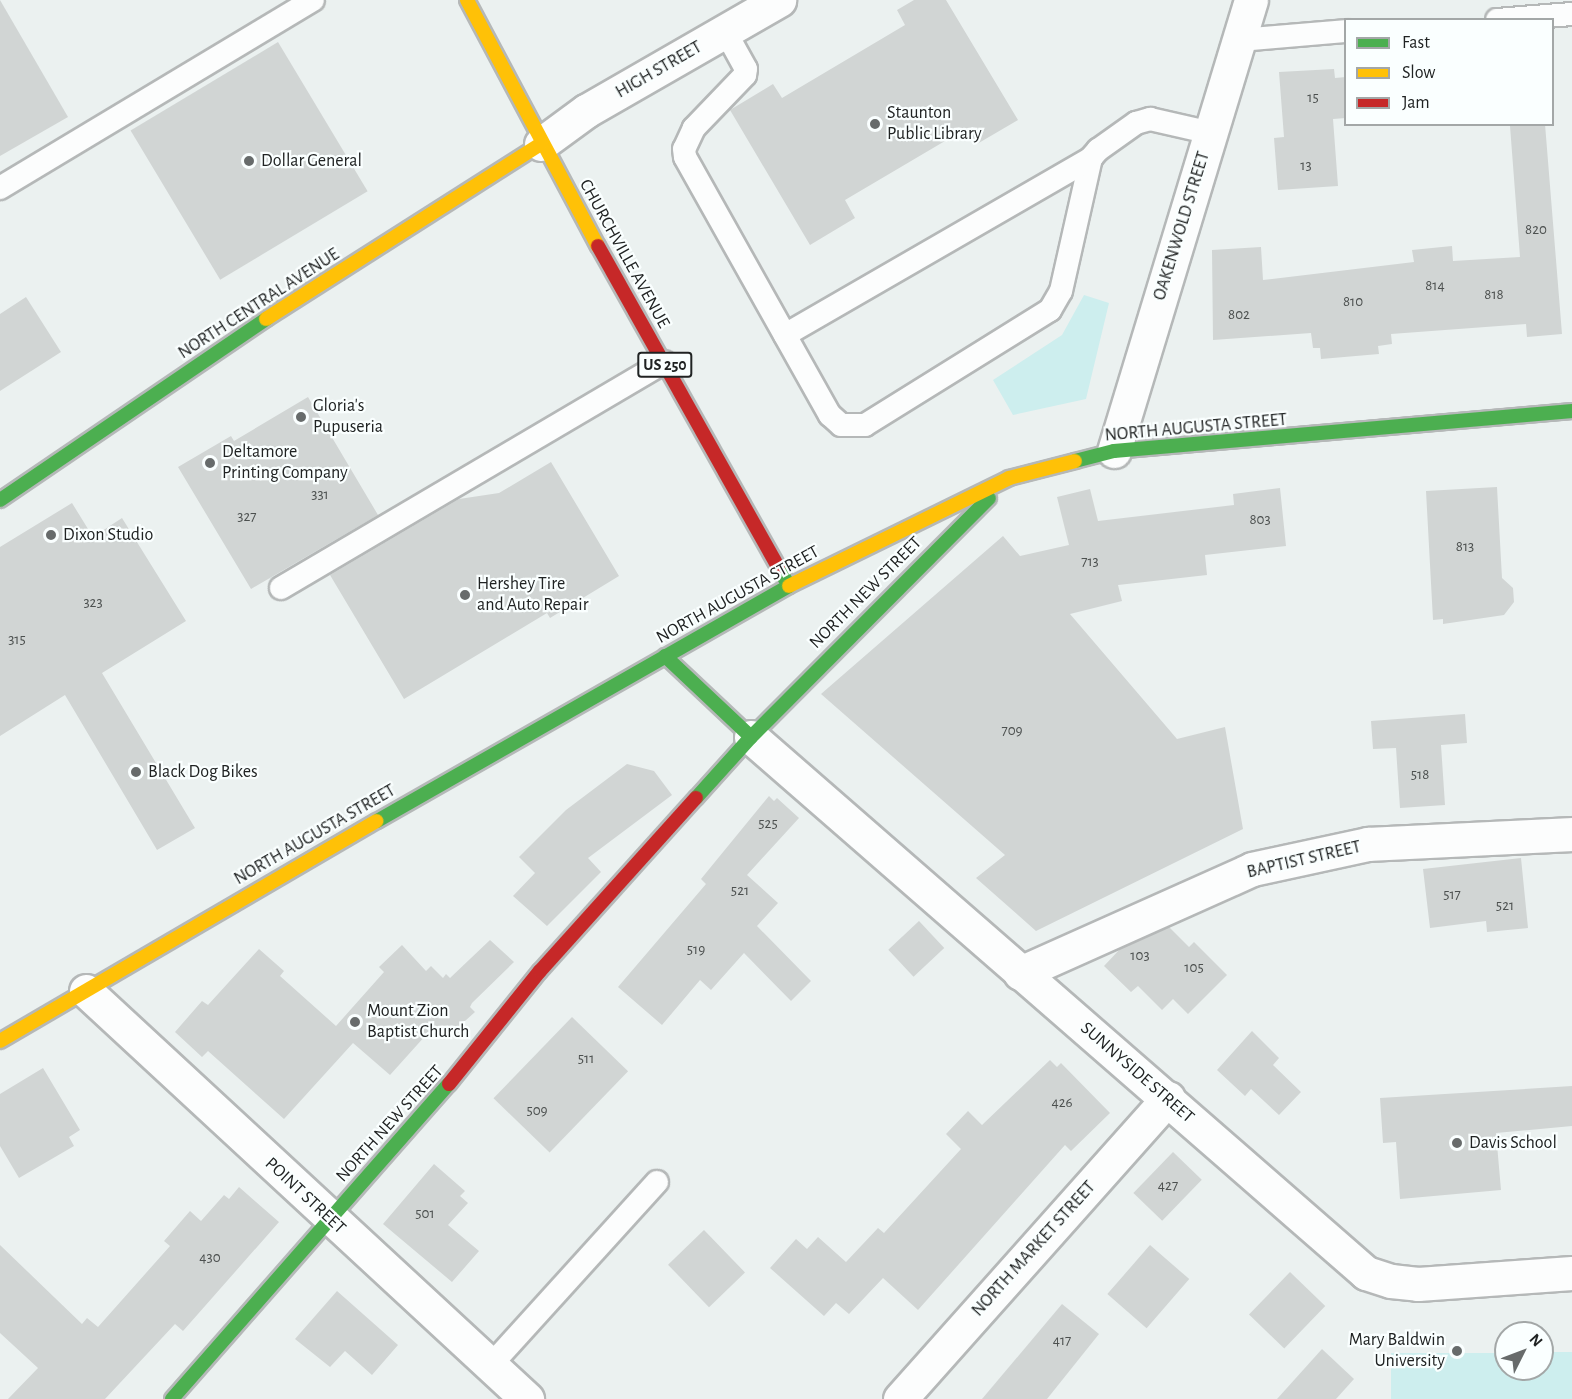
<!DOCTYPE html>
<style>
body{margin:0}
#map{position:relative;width:1572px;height:1399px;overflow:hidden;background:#ebf1f0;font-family:"Alegreya Sans",sans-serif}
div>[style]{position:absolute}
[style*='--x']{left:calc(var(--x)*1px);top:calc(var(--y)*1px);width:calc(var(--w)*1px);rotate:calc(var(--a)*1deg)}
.green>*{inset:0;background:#cdeeee}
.building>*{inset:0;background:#d1d5d4;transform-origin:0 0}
.roads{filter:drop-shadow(2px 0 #b5b8b8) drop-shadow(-2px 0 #b5b8b8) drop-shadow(0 2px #b5b8b8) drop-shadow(0 -2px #b5b8b8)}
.lane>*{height:22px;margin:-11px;padding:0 11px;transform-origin:11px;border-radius:11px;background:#fcfdfd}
.street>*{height:33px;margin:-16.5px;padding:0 16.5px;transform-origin:16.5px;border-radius:16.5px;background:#fcfdfd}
.fast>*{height:14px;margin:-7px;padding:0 7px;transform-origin:7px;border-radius:7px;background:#4caf50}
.slow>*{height:14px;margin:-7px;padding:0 7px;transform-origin:7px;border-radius:7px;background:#ffc107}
.jam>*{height:14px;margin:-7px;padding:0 7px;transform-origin:7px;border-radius:7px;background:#c62828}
.dots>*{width:16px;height:16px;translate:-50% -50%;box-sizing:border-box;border:3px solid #faffff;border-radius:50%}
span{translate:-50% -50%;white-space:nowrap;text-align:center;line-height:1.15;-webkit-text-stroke:4.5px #faffff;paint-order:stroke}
.number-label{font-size:15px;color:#4c504f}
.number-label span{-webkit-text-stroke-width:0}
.shield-label span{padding:2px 4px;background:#faffff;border:2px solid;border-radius:4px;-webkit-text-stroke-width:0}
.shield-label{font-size:16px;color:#202323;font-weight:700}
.street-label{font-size:18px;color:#202323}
.poi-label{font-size:18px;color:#202323}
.left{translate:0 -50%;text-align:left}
.right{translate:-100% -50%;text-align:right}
.legend{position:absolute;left:1344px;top:18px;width:210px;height:108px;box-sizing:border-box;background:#faffff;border:2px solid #a3a7a7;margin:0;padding:8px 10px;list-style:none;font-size:18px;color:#202323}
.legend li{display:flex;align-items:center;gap:12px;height:30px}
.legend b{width:30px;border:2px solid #a3a7a7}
.north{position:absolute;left:1494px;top:1321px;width:60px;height:60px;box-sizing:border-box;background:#faffff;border:2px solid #a3a7a7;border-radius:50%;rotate:48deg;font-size:16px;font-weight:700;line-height:24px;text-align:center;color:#202323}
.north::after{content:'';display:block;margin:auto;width:21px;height:27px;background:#676b6b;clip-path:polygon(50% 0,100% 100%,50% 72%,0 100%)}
</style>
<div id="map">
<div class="green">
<div style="clip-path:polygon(1084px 295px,1109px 303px,1086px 399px,1013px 415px,993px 380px,1062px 335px)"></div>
<div style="clip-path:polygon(1542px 1352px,1572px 1352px,1572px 1399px,1391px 1399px,1391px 1353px,1506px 1353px,1506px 1369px,1542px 1369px)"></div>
</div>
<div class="building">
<div style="clip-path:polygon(0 0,68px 117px,0 156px)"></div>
<div style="clip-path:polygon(914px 0,946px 0,1018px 120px,977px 144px,967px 128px,845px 200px,855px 218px,810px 245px,730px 110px,773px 84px,782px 98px,905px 25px,897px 10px)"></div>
<div style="left:278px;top:42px;width:174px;height:172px;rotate:59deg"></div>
<div style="clip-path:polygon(1334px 69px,1335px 78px,1346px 77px,1346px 118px,1333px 119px,1338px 186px,1278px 190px,1274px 138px,1284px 137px,1279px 72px)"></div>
<div style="clip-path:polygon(1545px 124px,1562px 334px,1527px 337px,1526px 324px,1391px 334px,1392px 344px,1378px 346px,1379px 354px,1321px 359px,1320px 348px,1313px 348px,1311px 333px,1213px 340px,1212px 250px,1261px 247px,1263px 280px,1414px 262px,1412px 250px,1452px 246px,1453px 261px,1520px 257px,1510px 126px)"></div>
<div style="clip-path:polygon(26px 297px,61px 352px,0 391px,0 314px)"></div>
<div style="clip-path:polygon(308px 397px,378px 515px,251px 589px,178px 467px,231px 436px,234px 441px)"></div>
<div style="clip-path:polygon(551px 462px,619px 576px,550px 618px,547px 613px,404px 699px,330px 575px,459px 499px,499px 493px)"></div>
<div style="clip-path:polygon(1497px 487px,1502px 578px,1513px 588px,1514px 602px,1504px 615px,1443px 624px,1443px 619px,1433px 620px,1426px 491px)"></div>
<div style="clip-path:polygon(1280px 488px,1286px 546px,1205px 555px,1207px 575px,1118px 585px,1122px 601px,1070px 614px,1177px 739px,1225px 727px,1243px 829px,1036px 931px,976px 878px,1005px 855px,821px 694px,1003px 536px,1020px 556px,1069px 545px,1057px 497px,1090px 489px,1098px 521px,1234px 505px,1233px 494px)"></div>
<div style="clip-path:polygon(72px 503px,93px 537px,122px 518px,186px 621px,102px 673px,195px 828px,157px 850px,65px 695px,0 736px,0 547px)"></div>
<div style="clip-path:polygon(1465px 714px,1467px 743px,1441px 745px,1445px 805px,1400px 808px,1396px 748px,1373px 749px,1371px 721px)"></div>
<div style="clip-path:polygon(627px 764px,654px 771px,672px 795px,588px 858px,601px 872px,547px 926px,513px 896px,535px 873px,519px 857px,566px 810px)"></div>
<div style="clip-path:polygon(769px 796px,774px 801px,777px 798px,799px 818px,747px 875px,778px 903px,757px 926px,811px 981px,791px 1001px,744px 953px,711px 990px,700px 980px,662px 1025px,618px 987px,706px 884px,701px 879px)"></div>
<div style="clip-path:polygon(1521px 858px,1528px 928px,1487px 932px,1486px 921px,1430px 928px,1423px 869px)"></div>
<div style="left:919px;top:921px;width:37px;height:42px;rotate:47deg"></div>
<div style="clip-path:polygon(1169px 927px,1189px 947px,1194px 942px,1227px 975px,1188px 1014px,1173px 999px,1162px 1010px,1138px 986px,1131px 992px,1104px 966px,1121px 948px)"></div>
<div style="clip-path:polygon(490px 940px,514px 962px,472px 1003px,470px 1007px,475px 1012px,446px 1038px,435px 1025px,390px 1075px,353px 1043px,284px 1119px,208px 1051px,202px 1057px,175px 1032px,202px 1001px,208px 1005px,259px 949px,284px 971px,280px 976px,336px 1026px,384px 972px,379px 967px,402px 945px,426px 971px,431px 966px,443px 978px,446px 974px,450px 978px)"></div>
<div style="left:572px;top:1017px;width:78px;height:113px;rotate:44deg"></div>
<div style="clip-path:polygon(1252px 1031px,1279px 1058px,1273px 1065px,1301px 1092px,1279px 1115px,1251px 1089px,1245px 1096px,1217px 1070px)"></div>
<div style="clip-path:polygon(1050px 1060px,1057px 1067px,1061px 1063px,1110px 1113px,1071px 1151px,1065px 1145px,918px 1310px,883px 1278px,849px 1314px,836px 1303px,824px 1316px,770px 1268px,796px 1239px,807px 1249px,818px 1237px,846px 1262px,878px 1228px,884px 1233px,961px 1149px,946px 1134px,968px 1111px,982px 1125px)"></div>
<div style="clip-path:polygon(43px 1068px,80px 1130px,69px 1137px,74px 1146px,19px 1178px,0 1146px,0 1094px)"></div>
<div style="clip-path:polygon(1572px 1086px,1572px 1126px,1496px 1133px,1501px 1190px,1400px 1199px,1396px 1142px,1383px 1143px,1380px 1098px)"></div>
<div style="left:1173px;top:1152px;width:40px;height:57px;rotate:44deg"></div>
<div style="clip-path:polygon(434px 1164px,465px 1191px,460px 1196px,468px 1203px,448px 1225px,479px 1251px,452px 1282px,383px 1224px)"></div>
<div style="clip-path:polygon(239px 1187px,279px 1222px,183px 1331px,175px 1324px,105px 1399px,8px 1399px,38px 1368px,0 1333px,0 1245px,82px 1324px,87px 1318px,98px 1327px,170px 1246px,164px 1241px,190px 1211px,201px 1221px,224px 1195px,229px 1199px)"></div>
<div style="left:704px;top:1230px;width:59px;height:50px;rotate:46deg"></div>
<div style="left:1150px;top:1245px;width:52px;height:65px;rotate:41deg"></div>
<div style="left:1290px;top:1272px;width:49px;height:59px;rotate:44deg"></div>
<div style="clip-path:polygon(337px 1291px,398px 1345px,372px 1375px,345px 1351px,330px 1367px,295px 1339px)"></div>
<div style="clip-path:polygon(1062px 1304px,1099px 1334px,1047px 1399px,982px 1399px)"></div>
<div style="clip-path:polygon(1322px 1349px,1354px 1379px,1336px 1399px,1277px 1399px)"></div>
</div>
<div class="roads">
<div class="lane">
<div style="--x:1497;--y:20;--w:75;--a:-4.6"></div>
<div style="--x:725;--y:31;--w:43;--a:61.1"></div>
<div style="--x:746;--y:69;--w:6;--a:99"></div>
<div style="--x:745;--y:75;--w:74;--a:133.9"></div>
<div style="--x:694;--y:128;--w:23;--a:115"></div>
<div style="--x:684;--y:149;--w:8;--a:83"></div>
<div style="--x:685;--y:157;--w:296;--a:60.7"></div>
<div style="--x:830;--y:415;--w:15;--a:42"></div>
<div style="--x:841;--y:425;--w:24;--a:0"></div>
<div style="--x:865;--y:425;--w:218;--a:-31.9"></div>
<div style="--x:1050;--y:310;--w:22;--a:-60"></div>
<div style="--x:1061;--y:291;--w:136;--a:-77.3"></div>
<div style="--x:1091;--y:158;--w:11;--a:-49"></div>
<div style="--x:1098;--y:150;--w:47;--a:-35.4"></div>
<div style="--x:1136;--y:123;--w:15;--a:-16"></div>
<div style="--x:1150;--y:119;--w:63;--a:12.9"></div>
<div style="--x:1239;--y:40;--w:107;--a:-4.8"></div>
<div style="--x:0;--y:188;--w:365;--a:-31"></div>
<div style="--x:785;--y:335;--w:354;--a:-30"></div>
<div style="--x:281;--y:588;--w:445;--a:-30.5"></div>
<div style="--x:491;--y:1365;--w:247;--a:-47.8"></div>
</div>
<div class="street">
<div style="--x:541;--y:144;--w:56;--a:-36.3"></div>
<div style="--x:586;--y:111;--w:223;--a:-29.9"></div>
<div style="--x:1114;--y:451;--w:471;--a:-73.1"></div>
<div style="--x:751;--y:737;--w:816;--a:41.07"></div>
<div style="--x:1366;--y:1273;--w:26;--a:18"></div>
<div style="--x:1391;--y:1281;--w:27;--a:6"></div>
<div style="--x:1418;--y:1284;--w:154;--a:-4.1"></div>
<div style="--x:1020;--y:973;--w:254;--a:-24.1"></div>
<div style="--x:1252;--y:869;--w:119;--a:-12.2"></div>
<div style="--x:1368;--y:844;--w:204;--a:-2.8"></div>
<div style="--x:86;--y:991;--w:601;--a:42.77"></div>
<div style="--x:900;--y:1399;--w:403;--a:-48.3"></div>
</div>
<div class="fast">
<div style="--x:1075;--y:461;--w:40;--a:-14.4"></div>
<div style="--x:1114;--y:451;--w:460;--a:-5"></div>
<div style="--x:0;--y:500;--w:322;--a:-34.2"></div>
<div style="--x:665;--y:656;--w:118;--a:43.3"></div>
<div style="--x:751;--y:737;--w:82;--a:132"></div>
<div style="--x:751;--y:737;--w:337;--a:-45.1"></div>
<div style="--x:377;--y:821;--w:474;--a:-29.7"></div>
<div style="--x:789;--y:586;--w:22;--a:-120"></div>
<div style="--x:172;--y:1399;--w:419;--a:-48.7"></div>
</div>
<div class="slow">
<div style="--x:467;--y:0;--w:279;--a:62"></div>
<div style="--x:266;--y:319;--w:326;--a:-32.5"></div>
<div style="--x:789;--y:586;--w:245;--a:-26.1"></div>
<div style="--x:1009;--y:478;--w:68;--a:-14.4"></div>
<div style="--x:0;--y:1041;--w:436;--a:-30.3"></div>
</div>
<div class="jam">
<div style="--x:598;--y:246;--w:368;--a:60.7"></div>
<div style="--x:449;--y:1084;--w:145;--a:-51.2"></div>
<div style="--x:540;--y:971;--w:233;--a:-48"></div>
</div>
</div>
<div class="dots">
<div style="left:875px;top:124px;background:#676b6b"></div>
<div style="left:249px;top:161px;background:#676b6b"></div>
<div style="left:301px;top:417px;background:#676b6b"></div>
<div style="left:210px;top:463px;background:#676b6b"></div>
<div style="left:51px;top:535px;background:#676b6b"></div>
<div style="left:465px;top:595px;background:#676b6b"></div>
<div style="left:136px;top:772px;background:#676b6b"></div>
<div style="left:355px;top:1022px;background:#676b6b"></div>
<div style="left:1457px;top:1143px;background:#676b6b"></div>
<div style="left:1457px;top:1351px;background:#676b6b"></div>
</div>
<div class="number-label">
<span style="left:1313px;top:98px">15</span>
<span style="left:1306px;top:166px">13</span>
<span style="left:1536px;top:230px">820</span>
<span style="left:1435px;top:286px">814</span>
<span style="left:1494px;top:295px">818</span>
<span style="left:1353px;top:302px">810</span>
<span style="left:1239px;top:315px">802</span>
<span style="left:320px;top:495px">331</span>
<span style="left:247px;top:517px">327</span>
<span style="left:1260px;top:520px">803</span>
<span style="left:1465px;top:547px">813</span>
<span style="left:1090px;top:562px">713</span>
<span style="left:93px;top:603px">323</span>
<span style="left:17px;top:640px">315</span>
<span style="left:1012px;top:731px">709</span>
<span style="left:1420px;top:775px">518</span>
<span style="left:768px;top:824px">525</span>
<span style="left:740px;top:891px">521</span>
<span style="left:1452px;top:895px">517</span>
<span style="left:1505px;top:906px">521</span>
<span style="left:696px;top:950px">519</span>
<span style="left:1140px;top:956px">103</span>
<span style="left:1194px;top:968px">105</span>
<span style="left:586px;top:1059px">511</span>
<span style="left:1062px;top:1103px">426</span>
<span style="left:537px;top:1111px">509</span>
<span style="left:1168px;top:1186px">427</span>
<span style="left:425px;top:1214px">501</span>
<span style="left:210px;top:1258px">430</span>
<span style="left:1062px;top:1341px">417</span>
</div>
<div class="shield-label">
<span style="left:665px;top:365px">US 250</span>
</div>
<div class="street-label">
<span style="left:659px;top:70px;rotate:-30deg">HIGH STREET</span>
<span style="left:1182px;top:226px;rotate:-73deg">OAKENWOLD STREET</span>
<span style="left:624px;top:254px;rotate:61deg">CHURCHVILLE AVENUE</span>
<span style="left:259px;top:304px;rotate:-33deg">NORTH CENTRAL AVENUE</span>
<span style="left:1196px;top:428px;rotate:-5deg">NORTH AUGUSTA STREET</span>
<span style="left:866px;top:593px;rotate:-45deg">NORTH NEW STREET</span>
<span style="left:738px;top:595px;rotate:-29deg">NORTH AUGUSTA STREET</span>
<span style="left:315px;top:835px;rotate:-30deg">NORTH AUGUSTA STREET</span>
<span style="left:1304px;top:860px;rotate:-13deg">BAPTIST STREET</span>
<span style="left:1137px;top:1073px;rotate:41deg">SUNNYSIDE STREET</span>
<span style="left:390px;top:1124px;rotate:-48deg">NORTH NEW STREET</span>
<span style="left:305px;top:1196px;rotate:43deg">POINT STREET</span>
<span style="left:1034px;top:1249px;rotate:-48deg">NORTH MARKET STREET</span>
</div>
<div class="poi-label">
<span class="left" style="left:887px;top:124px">Staunton<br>Public Library</span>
<span class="left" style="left:261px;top:161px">Dollar General</span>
<span class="left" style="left:313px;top:417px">Gloria's<br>Pupuseria</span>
<span class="left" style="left:222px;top:463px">Deltamore<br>Printing Company</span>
<span class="left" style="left:63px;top:535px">Dixon Studio</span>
<span class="left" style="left:477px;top:595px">Hershey Tire<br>and Auto Repair</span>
<span class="left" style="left:148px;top:772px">Black Dog Bikes</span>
<span class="left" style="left:367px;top:1022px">Mount Zion<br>Baptist Church</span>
<span class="left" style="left:1469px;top:1143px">Davis School</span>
<span class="right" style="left:1445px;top:1351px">Mary Baldwin<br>University</span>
</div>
<ul class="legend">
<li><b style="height:8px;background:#4caf50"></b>Fast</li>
<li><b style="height:8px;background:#ffc107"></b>Slow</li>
<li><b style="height:8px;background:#c62828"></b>Jam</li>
</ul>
<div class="north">N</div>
</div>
